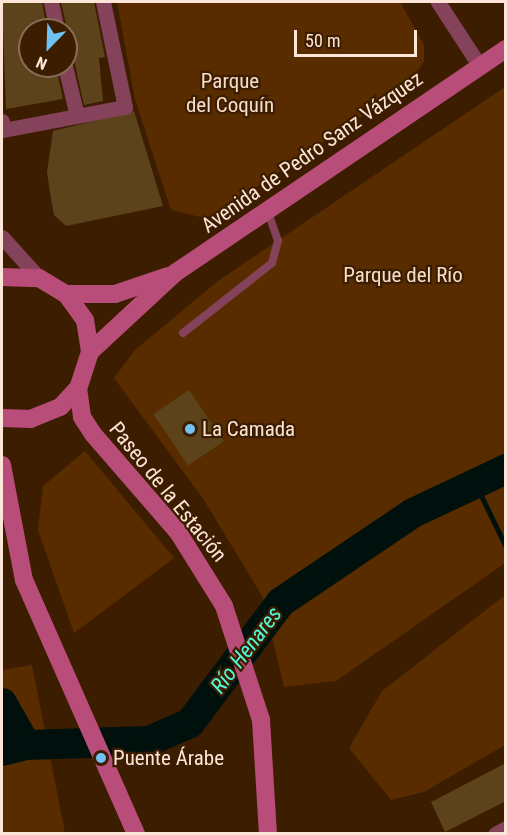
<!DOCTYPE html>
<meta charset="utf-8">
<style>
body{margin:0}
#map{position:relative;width:507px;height:835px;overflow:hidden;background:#3d1d00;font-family:"Roboto Condensed",sans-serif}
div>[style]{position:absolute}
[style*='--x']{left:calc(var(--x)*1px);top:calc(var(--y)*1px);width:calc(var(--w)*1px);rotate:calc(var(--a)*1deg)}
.green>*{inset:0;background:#592c00}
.stream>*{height:5px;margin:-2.5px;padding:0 2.5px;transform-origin:2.5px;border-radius:2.5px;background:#00110d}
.river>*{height:30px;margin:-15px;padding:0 15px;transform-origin:15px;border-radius:15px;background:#00110d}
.building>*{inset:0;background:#5c431c;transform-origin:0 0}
.lane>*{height:8px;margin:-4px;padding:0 4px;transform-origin:4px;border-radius:4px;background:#85425b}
.street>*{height:15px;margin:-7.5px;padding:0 7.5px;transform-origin:7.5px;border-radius:7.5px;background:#85425b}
.secondary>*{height:18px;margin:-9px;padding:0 9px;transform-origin:9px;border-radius:9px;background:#b94d79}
.dots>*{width:16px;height:16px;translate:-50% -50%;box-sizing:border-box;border:3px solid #3d1d00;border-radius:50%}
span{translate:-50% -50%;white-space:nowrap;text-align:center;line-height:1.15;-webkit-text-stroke:4.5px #3d1d00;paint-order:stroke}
.park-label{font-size:21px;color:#f7decc}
.street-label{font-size:21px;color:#fde6d7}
.poi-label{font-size:21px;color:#fde6d7}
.left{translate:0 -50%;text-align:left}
.water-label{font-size:22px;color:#4dfcdc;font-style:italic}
.frame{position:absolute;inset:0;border:3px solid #fde6d7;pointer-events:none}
.north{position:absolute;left:18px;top:18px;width:60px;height:60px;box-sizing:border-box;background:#3d1d00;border:2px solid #8a6d56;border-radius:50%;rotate:203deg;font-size:16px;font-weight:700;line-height:24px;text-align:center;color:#fde6d7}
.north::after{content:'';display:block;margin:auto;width:21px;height:27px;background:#70c2f4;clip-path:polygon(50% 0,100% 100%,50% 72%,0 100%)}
.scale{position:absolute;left:294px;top:30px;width:123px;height:27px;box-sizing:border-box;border:3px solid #fde6d7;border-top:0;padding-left:8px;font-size:18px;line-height:21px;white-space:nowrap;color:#fde6d7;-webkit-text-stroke:4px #3d1d00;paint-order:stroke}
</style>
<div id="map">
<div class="green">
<div style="clip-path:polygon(117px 2px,400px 2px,424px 45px,424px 61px,415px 76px,365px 114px,209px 219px,171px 210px,135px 99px)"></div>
<div style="clip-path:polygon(505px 87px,505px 563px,336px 681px,284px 687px,262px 596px,204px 500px,114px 378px,135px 350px,218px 281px)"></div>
<div style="clip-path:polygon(85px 451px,174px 558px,74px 633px,38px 530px,43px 486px)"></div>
<div style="clip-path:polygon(505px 595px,505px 745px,424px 792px,391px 800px,349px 748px,382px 691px)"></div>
<div style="clip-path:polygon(32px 665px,65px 833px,2px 833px,2px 670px)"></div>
</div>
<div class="stream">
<div style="--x:475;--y:483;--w:71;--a:64.2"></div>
</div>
<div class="river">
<div style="--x:2;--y:703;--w:48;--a:60.3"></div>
<div style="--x:2;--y:751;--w:25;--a:-14"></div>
<div style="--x:26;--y:745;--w:123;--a:-1.9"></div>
<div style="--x:149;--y:741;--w:45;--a:-23.7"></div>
<div style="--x:190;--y:723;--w:151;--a:-53.1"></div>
<div style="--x:281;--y:602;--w:159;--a:-34"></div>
<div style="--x:413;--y:513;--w:103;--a:-25.3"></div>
</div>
<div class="building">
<div style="clip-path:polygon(2px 2px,42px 2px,47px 30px,30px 30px,30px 66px,56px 66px,63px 99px,6px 109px)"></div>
<div style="clip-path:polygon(61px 2px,94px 2px,105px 57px,99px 58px,103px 101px,84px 105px)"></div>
<div style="clip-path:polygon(134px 111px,163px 206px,66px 226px,54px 215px,51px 199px,47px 172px,53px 131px)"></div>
<div style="left:189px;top:390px;width:62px;height:43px;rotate:56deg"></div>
<div style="clip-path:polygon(506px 763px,506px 801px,445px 832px,431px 802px)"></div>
</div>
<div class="lane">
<div style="--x:183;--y:333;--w:113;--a:-38.2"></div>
<div style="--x:272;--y:263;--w:23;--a:-75"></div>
<div style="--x:278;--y:241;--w:31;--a:-109"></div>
</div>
<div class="street">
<div style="--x:51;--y:2;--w:29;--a:78"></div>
<div style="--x:438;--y:2;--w:75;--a:56.9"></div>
<div style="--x:65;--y:66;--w:51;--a:76.5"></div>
<div style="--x:2;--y:121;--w:9;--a:84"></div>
<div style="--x:3;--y:130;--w:124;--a:-10.7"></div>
<div style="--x:125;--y:107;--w:107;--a:-101.8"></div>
<div style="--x:2;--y:237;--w:55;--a:47.9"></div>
<div style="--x:495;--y:834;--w:13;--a:-29"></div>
</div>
<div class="secondary">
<div style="--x:2;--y:277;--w:37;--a:2"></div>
<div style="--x:39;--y:278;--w:31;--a:31"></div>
<div style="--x:66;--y:294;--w:32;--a:54"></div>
<div style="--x:85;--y:320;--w:32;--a:81"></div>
<div style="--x:90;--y:352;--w:38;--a:108"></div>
<div style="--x:78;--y:388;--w:26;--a:133"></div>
<div style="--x:60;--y:407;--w:31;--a:158"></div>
<div style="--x:31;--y:419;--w:29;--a:-178"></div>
<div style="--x:66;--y:294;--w:49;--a:0"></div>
<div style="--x:115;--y:294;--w:56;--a:-18.8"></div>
<div style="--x:90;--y:352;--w:116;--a:-42.9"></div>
<div style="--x:175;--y:273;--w:400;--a:-34.1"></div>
<div style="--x:78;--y:388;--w:29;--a:82"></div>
<div style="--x:82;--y:417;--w:20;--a:57"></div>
<div style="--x:93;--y:434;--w:130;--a:49.1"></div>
<div style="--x:178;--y:532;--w:87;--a:58.1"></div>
<div style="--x:224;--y:606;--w:120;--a:72"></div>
<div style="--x:261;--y:720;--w:114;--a:86.5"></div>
<div style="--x:2;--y:465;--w:117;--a:79.2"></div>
<div style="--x:24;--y:580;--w:278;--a:66.2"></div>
</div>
<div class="dots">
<div style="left:190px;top:429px;background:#70c2f4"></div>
<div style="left:101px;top:758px;background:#70c2f4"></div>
</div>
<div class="park-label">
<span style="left:230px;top:93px">Parque<br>del Coquín</span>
<span style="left:403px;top:275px">Parque del Río</span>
</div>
<div class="street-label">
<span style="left:312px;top:152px;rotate:-35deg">Avenida de Pedro Sanz Vázquez</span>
<span style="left:168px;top:492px;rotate:51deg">Paseo de la Estación</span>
</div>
<div class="poi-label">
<span class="left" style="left:202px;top:429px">La Camada</span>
<span class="left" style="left:113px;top:758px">Puente Árabe</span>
</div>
<div class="water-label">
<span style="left:246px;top:650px;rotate:-53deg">Río Henares</span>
</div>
<div class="frame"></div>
<div class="north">N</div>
<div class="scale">50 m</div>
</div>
